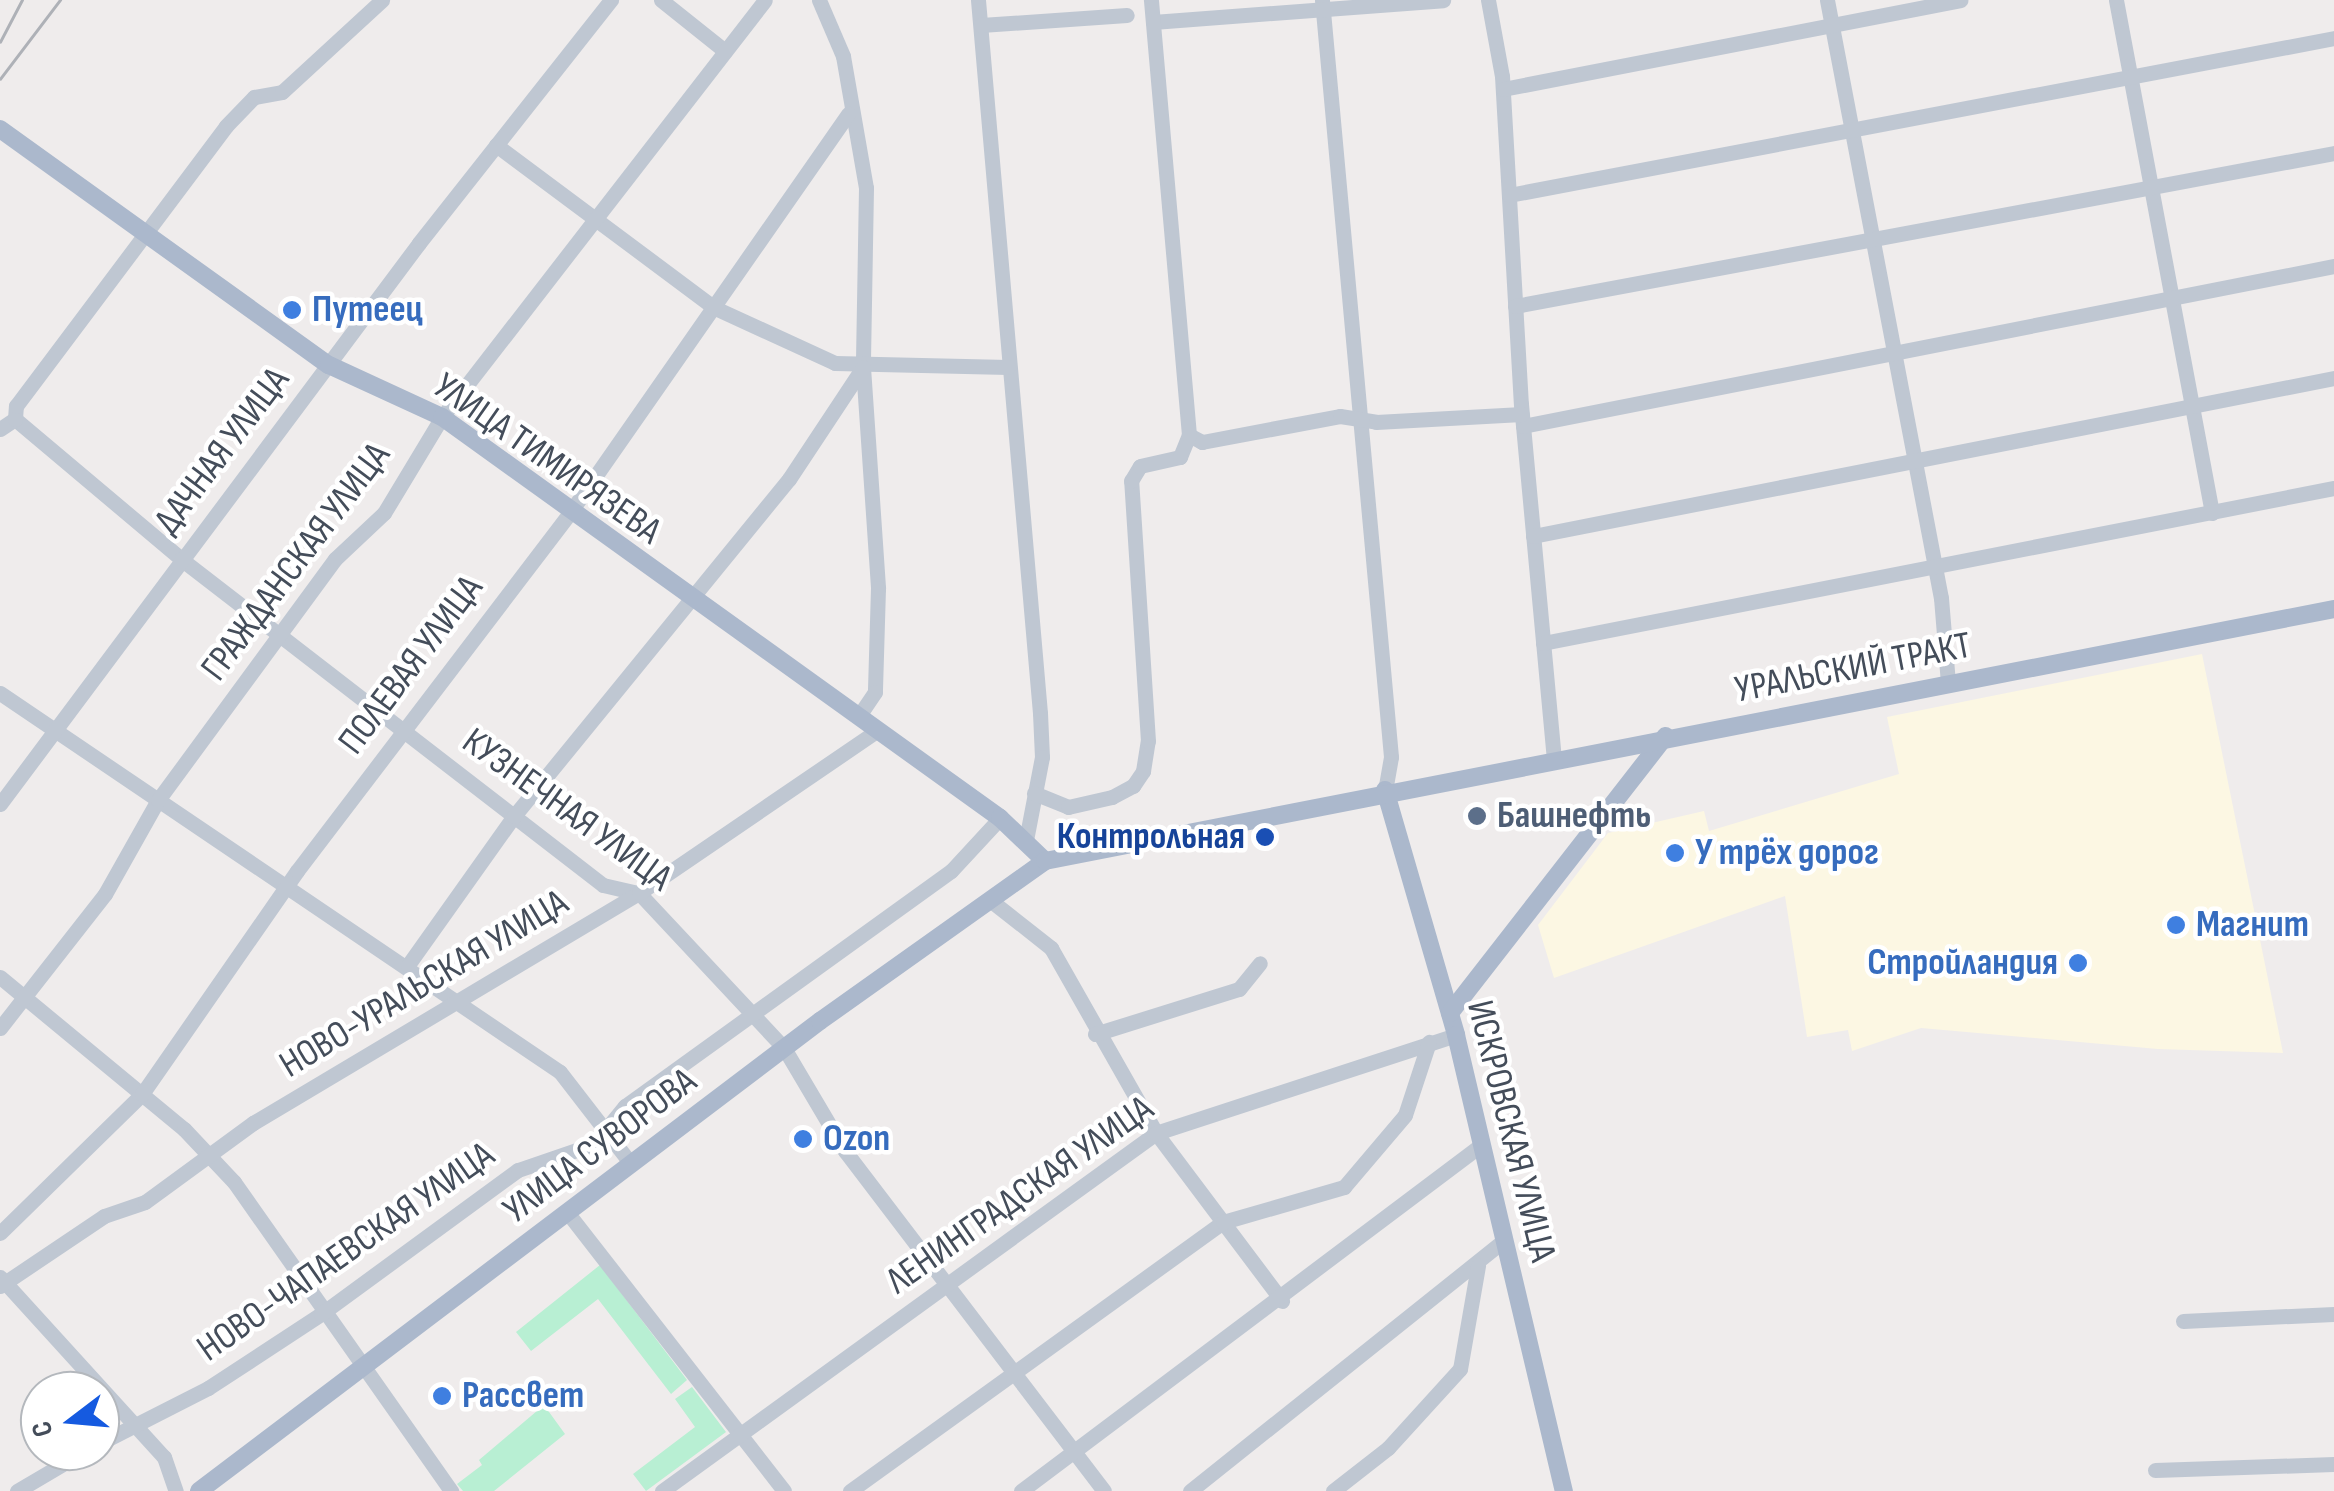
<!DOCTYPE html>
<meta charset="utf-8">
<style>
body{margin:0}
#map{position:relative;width:2334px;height:1491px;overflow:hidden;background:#efecec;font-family:"Sofia Sans Condensed",sans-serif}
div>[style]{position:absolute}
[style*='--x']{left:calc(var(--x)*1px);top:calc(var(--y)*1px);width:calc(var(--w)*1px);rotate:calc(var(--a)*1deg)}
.commercial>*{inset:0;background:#fcf7e3}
.green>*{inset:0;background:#b8efd3}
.minor>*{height:15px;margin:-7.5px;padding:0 7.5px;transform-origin:7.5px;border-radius:7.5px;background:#bfc7d2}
.major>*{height:18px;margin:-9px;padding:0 9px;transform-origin:9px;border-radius:9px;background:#abb8cc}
.rail>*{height:2.5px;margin:-1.25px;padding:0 1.25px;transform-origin:1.25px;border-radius:1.25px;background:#aeb1b7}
.dots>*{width:28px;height:28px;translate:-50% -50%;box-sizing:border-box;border:5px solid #fff;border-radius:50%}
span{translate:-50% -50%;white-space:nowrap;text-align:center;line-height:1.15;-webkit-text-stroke:9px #fff;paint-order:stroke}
.shop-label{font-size:38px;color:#366cbe;font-weight:700}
.left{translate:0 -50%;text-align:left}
.right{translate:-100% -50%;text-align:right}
.street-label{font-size:38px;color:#444d5a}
.service-label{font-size:38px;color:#4e5e75;font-weight:700}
.transit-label{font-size:38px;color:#164399;font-weight:700}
.north{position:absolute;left:20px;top:1371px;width:100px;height:100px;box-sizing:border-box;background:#fff;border:2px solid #b4b8bd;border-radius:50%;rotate:254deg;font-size:28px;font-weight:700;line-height:40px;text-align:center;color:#444d5a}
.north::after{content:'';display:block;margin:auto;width:35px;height:45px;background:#155ae0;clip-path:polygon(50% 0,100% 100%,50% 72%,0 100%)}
</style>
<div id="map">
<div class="commercial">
<div style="clip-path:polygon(2202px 654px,2283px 1053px,2158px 1049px,1921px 1028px,1852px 1051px,1848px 1030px,1807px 1037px,1785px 896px,1554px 978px,1538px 925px,1608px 833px,1704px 811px,1709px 831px,1899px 774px,1887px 717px)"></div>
</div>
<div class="green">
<div style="clip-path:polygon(600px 1265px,687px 1380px,671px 1394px,598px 1299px,531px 1351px,516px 1332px)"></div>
<div style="clip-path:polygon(692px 1387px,726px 1432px,646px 1491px,633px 1474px,695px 1427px,675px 1399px)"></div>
<div style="clip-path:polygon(544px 1405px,565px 1434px,494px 1491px,463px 1491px,457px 1484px,482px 1465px,479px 1460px)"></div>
</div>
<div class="minor">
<div style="--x:661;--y:0;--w:82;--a:38.6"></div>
<div style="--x:819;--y:0;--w:61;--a:66.8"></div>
<div style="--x:843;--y:56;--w:134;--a:80.1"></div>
<div style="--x:866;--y:188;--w:179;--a:91"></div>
<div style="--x:863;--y:367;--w:222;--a:86.1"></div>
<div style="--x:878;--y:588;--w:104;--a:91.7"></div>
<div style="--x:875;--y:692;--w:29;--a:124"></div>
<div style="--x:978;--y:0;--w:716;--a:85.03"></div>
<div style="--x:1040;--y:713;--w:44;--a:87.4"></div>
<div style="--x:1042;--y:757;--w:85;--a:100.9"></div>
<div style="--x:1322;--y:0;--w:760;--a:84.79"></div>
<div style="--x:1391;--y:757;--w:34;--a:100"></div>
<div style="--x:1488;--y:0;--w:77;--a:79.6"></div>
<div style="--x:1502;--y:76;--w:329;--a:86.7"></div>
<div style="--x:1521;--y:404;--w:356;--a:84.7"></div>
<div style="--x:1827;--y:0;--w:609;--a:79.21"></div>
<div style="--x:1941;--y:598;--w:85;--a:85.3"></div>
<div style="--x:2116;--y:0;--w:522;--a:79.4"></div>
<div style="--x:1153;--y:22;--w:291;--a:-4.3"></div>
<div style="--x:981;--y:25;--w:146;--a:-3.9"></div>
<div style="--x:1503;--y:89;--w:466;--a:-11"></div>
<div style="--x:496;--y:145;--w:273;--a:36.7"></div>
<div style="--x:715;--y:308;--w:132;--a:24.6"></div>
<div style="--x:835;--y:363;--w:173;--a:1.3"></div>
<div style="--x:1509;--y:195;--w:840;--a:-10.77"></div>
<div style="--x:1515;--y:306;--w:833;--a:-10.58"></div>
<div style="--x:15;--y:419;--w:217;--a:40.1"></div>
<div style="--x:181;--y:559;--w:533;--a:37.69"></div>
<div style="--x:603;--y:885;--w:37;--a:13"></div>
<div style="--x:639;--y:893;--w:212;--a:46.9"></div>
<div style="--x:784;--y:1048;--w:120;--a:59.4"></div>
<div style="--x:845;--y:1151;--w:427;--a:52.7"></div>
<div style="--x:1523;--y:426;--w:827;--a:-11.16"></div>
<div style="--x:0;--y:429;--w:18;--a:-34"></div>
<div style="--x:15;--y:419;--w:13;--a:-86"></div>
<div style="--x:16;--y:406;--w:350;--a:-53.1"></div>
<div style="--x:226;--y:126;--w:40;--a:-46"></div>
<div style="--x:254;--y:97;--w:28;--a:-10"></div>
<div style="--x:282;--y:92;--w:136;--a:-42.6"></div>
<div style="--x:1189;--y:435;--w:15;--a:28"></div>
<div style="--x:1202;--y:442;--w:140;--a:-10.7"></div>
<div style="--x:1340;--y:416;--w:36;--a:9"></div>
<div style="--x:1376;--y:422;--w:146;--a:-3.1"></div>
<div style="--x:1533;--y:536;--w:816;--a:-11.16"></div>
<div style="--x:1543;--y:643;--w:806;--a:-11.09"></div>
<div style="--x:0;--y:693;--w:676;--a:34.09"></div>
<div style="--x:560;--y:1072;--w:116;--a:52.3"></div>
<div style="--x:1034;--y:793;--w:37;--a:22"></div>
<div style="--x:1068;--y:807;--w:45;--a:-12.8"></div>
<div style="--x:1112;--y:797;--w:24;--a:-28"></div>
<div style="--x:1133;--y:786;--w:18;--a:-56"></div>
<div style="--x:1143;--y:771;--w:30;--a:-81"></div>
<div style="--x:1148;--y:741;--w:261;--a:-93.7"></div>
<div style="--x:1131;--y:481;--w:17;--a:-59"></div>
<div style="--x:1140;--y:466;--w:41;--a:-12.7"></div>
<div style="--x:1180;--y:457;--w:24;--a:-68"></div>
<div style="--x:1189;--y:435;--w:437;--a:-95"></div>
<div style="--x:0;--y:804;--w:700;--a:-53.24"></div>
<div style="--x:419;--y:243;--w:310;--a:-51.7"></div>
<div style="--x:990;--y:900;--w:78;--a:38.2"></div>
<div style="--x:1051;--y:948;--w:213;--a:60.4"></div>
<div style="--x:1156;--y:1133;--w:210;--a:53.1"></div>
<div style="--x:408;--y:965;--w:183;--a:-54.6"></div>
<div style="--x:514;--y:816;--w:435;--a:-50.8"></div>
<div style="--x:789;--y:479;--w:134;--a:-56.5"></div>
<div style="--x:0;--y:977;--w:239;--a:39.6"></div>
<div style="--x:184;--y:1129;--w:73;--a:46.7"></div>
<div style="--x:234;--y:1182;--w:378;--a:54.9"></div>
<div style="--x:0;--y:1028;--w:170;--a:-51.9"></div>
<div style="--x:105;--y:894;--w:108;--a:-60.6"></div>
<div style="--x:158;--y:800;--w:299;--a:-53.7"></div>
<div style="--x:335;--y:559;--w:67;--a:-43.2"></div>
<div style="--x:384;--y:513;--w:112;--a:-58.9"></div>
<div style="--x:442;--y:417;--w:527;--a:-52.24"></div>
<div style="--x:1095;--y:1034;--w:151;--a:-17.4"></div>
<div style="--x:1239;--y:989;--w:33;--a:-51"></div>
<div style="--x:567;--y:1212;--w:353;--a:52.1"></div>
<div style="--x:0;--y:1233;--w:199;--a:-44.4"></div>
<div style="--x:142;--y:1094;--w:272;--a:-55.2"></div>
<div style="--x:297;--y:871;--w:449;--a:-52.7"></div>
<div style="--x:569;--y:514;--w:488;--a:-55.1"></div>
<div style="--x:0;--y:1277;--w:244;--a:47.7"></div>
<div style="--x:164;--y:1457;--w:36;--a:71"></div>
<div style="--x:0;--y:1286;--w:125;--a:-33.9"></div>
<div style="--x:104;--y:1216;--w:43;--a:-18.9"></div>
<div style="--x:145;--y:1202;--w:134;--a:-36.2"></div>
<div style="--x:253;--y:1123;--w:449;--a:-30.8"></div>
<div style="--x:639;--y:893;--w:289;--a:-34.3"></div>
<div style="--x:2183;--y:1321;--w:151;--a:-2.7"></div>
<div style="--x:100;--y:1443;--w:121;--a:-27"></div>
<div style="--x:208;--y:1388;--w:135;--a:-33.2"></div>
<div style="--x:321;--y:1314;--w:244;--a:-36.2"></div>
<div style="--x:518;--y:1170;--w:80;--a:-18.9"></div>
<div style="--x:594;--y:1144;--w:49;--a:-50.8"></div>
<div style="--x:625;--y:1106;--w:402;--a:-35.8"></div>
<div style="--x:951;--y:871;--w:72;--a:-47.2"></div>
<div style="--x:2155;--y:1470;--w:179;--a:-1.9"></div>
<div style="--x:17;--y:1491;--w:79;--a:-30.5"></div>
<div style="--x:662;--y:1491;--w:610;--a:-35.93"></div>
<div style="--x:1156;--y:1133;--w:316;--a:-18.1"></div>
<div style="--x:850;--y:1491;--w:460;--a:-35.8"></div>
<div style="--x:1223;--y:1222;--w:126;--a:-16.1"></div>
<div style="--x:1344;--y:1187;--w:94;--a:-49.7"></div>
<div style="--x:1405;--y:1115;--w:77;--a:-71.8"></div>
<div style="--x:1021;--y:1491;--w:576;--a:-36.95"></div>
<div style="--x:1190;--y:1491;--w:402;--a:-38.6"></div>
<div style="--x:1333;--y:1491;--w:70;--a:-38"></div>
<div style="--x:1388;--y:1448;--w:107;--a:-47.7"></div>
<div style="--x:1460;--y:1369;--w:105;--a:-80.1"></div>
</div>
<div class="major">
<div style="--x:0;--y:129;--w:405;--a:35.7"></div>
<div style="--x:329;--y:365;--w:124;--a:24.7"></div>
<div style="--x:442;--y:417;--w:687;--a:35.7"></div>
<div style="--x:1000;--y:818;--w:62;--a:43.7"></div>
<div style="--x:1385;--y:790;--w:255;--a:73.8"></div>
<div style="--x:1456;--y:1035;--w:469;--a:76.7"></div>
<div style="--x:1450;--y:1013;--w:351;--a:-52.1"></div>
<div style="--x:199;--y:1491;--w:779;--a:-37.12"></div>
<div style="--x:820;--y:1021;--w:276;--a:-35.4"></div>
<div style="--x:1045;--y:861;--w:1313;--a:-11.06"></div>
</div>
<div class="rail">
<div style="--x:0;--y:42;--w:47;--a:-62.4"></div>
<div style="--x:0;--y:79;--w:99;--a:-52.8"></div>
</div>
<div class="dots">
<div style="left:292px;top:310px;background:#3f7fe0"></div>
<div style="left:1477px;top:816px;background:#5c6f8a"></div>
<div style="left:1265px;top:837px;background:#1a4fb4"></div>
<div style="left:1675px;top:853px;background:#3f7fe0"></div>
<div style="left:2176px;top:925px;background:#3f7fe0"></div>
<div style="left:2078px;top:963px;background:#3f7fe0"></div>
<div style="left:803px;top:1139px;background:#3f7fe0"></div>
<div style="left:442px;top:1396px;background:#3f7fe0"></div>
</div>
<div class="shop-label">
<span class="left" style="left:312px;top:310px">Путеец</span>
<span class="left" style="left:1695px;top:853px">У трёх дорог</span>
<span class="left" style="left:2196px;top:925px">Магнит</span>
<span class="right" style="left:2058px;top:963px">Стройландия</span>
<span class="left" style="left:823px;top:1139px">Ozon</span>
<span class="left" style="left:462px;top:1396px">Рассвет</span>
</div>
<div class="street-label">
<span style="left:222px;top:451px;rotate:-53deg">ДАЧНАЯ УЛИЦА</span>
<span style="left:547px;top:459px;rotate:35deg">УЛИЦА ТИМИРЯЗЕВА</span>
<span style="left:296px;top:562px;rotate:-53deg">ГРАЖДАНСКАЯ УЛИЦА</span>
<span style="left:411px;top:665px;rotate:-53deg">ПОЛЕВАЯ УЛИЦА</span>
<span style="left:1853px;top:668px;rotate:-11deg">УРАЛЬСКИЙ ТРАКТ</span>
<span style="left:567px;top:810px;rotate:36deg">КУЗНЕЧНАЯ УЛИЦА</span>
<span style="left:424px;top:984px;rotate:-31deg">НОВО-УРАЛЬСКАЯ УЛИЦА</span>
<span style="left:1511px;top:1131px;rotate:76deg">ИСКРОВСКАЯ УЛИЦА</span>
<span style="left:600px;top:1146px;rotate:-37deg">УЛИЦА СУВОРОВА</span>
<span style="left:1020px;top:1195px;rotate:-35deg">ЛЕНИНГРАДСКАЯ УЛИЦА</span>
<span style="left:346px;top:1252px;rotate:-35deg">НОВО-ЧАПАЕВСКАЯ УЛИЦА</span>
</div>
<div class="service-label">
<span class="left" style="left:1497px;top:816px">Башнефть</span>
</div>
<div class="transit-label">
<span class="right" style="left:1245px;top:837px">Контрольная</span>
</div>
<div class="north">С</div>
</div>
